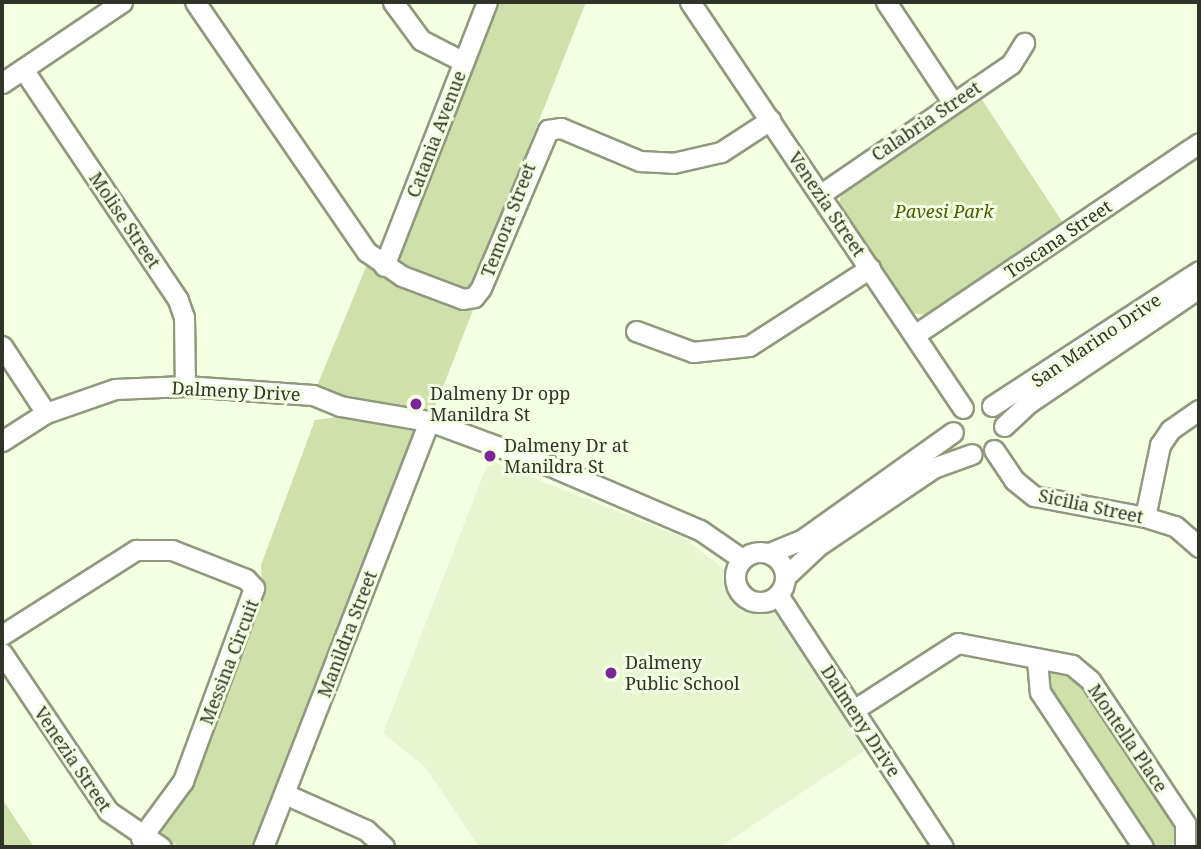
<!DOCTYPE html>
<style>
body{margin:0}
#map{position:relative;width:1201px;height:849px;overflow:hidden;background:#f5ffe1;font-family:"Noto Serif",serif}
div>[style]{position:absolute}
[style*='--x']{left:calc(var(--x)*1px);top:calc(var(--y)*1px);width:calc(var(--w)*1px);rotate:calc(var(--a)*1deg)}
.built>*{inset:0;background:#e8f5d1}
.green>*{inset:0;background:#cfe0ab}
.roads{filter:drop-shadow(2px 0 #90997e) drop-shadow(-2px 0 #90997e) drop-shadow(0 2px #90997e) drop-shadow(0 -2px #90997e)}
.minor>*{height:19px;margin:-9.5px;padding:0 9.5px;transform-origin:9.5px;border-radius:9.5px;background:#fff}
.minor>.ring{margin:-9.5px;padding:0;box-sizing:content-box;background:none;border:19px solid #fff;border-radius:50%}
.dots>*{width:19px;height:19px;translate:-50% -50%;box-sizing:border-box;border:4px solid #f5ffe1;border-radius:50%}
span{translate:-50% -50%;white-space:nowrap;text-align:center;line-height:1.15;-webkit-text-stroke:6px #f5ffe1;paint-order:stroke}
.street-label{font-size:18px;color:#2f3328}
.park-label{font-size:18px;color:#495c02;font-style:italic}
.poi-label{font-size:18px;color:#2f3328}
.left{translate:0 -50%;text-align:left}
.frame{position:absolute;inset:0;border:4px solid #2f3328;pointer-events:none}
</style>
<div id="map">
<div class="built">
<div style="clip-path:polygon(489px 460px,684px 538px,707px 556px,724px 569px,743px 606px,775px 613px,867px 749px,720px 847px,479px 847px,426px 768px,383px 733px)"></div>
</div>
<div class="green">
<div style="clip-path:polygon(495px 2px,586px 2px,472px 290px,458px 292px,391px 263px)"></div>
<div style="clip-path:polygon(979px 95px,1063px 223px,928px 315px,910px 313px,838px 208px,843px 187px)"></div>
<div style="clip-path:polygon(368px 262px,475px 305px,432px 415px,347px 399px,317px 386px)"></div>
<div style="clip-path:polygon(345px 416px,420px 428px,253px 847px,181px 847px,154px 835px,262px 585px,261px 565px,315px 420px)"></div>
<div style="clip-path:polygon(1052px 671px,1075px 678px,1177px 828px,1176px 842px,1168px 847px,1150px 844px,1044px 683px)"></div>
<div style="clip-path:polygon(2px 799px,34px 847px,2px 847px)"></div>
</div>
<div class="roads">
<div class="minor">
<div style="--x:195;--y:2;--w:303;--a:55.5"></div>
<div style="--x:367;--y:252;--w:42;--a:34.4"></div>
<div style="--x:402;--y:276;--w:65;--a:20.7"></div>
<div style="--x:463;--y:299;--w:11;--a:-10"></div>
<div style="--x:474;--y:297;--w:11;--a:-52"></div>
<div style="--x:481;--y:288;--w:172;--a:-67"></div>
<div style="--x:548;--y:130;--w:13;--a:-9"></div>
<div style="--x:561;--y:128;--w:86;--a:22.7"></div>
<div style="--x:640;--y:161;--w:33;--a:3"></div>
<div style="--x:673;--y:163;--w:49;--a:-12.9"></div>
<div style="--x:721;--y:152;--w:59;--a:-33.1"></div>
<div style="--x:393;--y:2;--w:47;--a:53.6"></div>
<div style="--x:421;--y:40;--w:48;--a:27.1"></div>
<div style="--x:690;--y:2;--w:489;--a:56.1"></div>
<div style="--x:886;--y:2;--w:121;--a:56.4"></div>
<div style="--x:23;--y:69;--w:278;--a:56.1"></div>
<div style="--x:178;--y:300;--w:18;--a:71"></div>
<div style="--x:184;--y:317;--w:69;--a:89.2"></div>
<div style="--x:2;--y:83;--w:145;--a:-34"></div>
<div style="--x:821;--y:194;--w:230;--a:-34.4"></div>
<div style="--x:1011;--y:64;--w:25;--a:-58"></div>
<div style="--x:384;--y:266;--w:283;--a:-68.7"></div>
<div style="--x:636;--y:331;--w:61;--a:20.2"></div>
<div style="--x:693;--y:352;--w:56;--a:-6.1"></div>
<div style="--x:749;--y:346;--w:144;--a:-32.8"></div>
<div style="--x:916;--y:334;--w:341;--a:-34"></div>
<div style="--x:2;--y:346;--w:80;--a:56.7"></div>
<div style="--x:992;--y:406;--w:247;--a:-33.1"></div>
<div style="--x:1004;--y:426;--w:35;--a:-43"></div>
<div style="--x:1030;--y:402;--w:204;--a:-34"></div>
<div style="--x:2;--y:441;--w:52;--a:-32.5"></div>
<div style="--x:46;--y:413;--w:73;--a:-19.2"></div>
<div style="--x:115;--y:389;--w:70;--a:-2.5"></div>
<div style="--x:185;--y:386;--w:128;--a:4"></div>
<div style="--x:313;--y:395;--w:29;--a:22"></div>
<div style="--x:340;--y:406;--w:90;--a:9.6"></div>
<div style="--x:429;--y:421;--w:127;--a:20.3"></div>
<div style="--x:548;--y:465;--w:165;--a:23.2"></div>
<div style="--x:700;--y:530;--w:51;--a:34.6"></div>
<div style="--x:994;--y:450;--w:36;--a:56"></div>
<div style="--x:1014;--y:480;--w:26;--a:39"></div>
<div style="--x:1034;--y:496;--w:113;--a:10.7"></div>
<div style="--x:1145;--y:517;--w:31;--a:17"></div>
<div style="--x:1175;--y:526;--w:32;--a:41"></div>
<div style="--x:1145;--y:517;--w:74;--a:-78.2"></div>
<div style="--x:1160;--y:445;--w:18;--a:-56"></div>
<div style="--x:1170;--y:430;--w:35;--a:-35"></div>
<div class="ring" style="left:735px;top:552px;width:31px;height:31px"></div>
<div style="--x:769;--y:553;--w:37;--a:-22"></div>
<div style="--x:803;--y:539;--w:184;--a:-35.5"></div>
<div style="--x:786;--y:576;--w:44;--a:-43.2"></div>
<div style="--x:818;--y:546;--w:139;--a:-34.1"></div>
<div style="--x:933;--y:468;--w:41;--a:-19.7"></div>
<div style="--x:778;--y:595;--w:301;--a:56.8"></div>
<div style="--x:2;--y:635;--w:159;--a:-32.4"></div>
<div style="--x:136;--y:550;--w:36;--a:0"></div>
<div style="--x:172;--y:550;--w:79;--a:21.4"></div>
<div style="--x:246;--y:579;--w:12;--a:48"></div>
<div style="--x:254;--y:588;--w:206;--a:110.2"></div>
<div style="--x:183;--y:781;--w:71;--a:126.4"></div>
<div style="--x:2;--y:653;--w:190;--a:56.1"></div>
<div style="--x:108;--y:811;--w:64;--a:34.2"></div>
<div style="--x:1037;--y:660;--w:32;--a:85"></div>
<div style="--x:1040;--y:692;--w:186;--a:56.4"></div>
<div style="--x:855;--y:709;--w:122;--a:-32.7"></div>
<div style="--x:958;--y:643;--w:116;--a:10.9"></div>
<div style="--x:1072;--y:665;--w:23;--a:40"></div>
<div style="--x:1090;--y:680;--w:172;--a:56.4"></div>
<div style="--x:1185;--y:823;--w:24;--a:90"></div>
<div style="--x:285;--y:794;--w:89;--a:24"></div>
<div style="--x:366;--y:830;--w:25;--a:43"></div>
<div style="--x:263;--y:847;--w:457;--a:-68.7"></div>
</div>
</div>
<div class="dots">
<div style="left:416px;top:404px;background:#7b2797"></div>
<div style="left:490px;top:456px;background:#7b2797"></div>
<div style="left:611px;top:673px;background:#7b2797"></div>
</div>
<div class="street-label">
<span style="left:926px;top:121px;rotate:-34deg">Calabria Street</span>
<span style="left:436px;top:134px;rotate:-69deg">Catania Avenue</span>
<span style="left:827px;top:204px;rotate:56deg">Venezia Street</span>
<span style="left:125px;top:220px;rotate:56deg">Molise Street</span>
<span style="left:508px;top:220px;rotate:-69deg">Temora Street</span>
<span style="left:1058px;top:239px;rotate:-34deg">Toscana Street</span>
<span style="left:1096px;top:340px;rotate:-34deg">San Marino Drive</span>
<span style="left:236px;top:391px;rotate:3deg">Dalmeny Drive</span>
<span style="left:1091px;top:506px;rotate:12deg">Sicilia Street</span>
<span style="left:347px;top:634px;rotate:-69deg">Manildra Street</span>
<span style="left:229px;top:662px;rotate:-69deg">Messina Circuit</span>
<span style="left:861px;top:721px;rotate:57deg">Dalmeny Drive</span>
<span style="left:1128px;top:738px;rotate:56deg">Montella Place</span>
<span style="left:73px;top:759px;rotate:56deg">Venezia Street</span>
</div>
<div class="park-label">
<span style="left:944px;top:211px">Pavesi Park</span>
</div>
<div class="poi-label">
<span class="left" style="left:430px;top:404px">Dalmeny Dr opp<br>Manildra St</span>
<span class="left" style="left:504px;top:456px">Dalmeny Dr at<br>Manildra St</span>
<span class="left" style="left:625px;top:673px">Dalmeny<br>Public School</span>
</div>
<div class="frame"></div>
</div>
